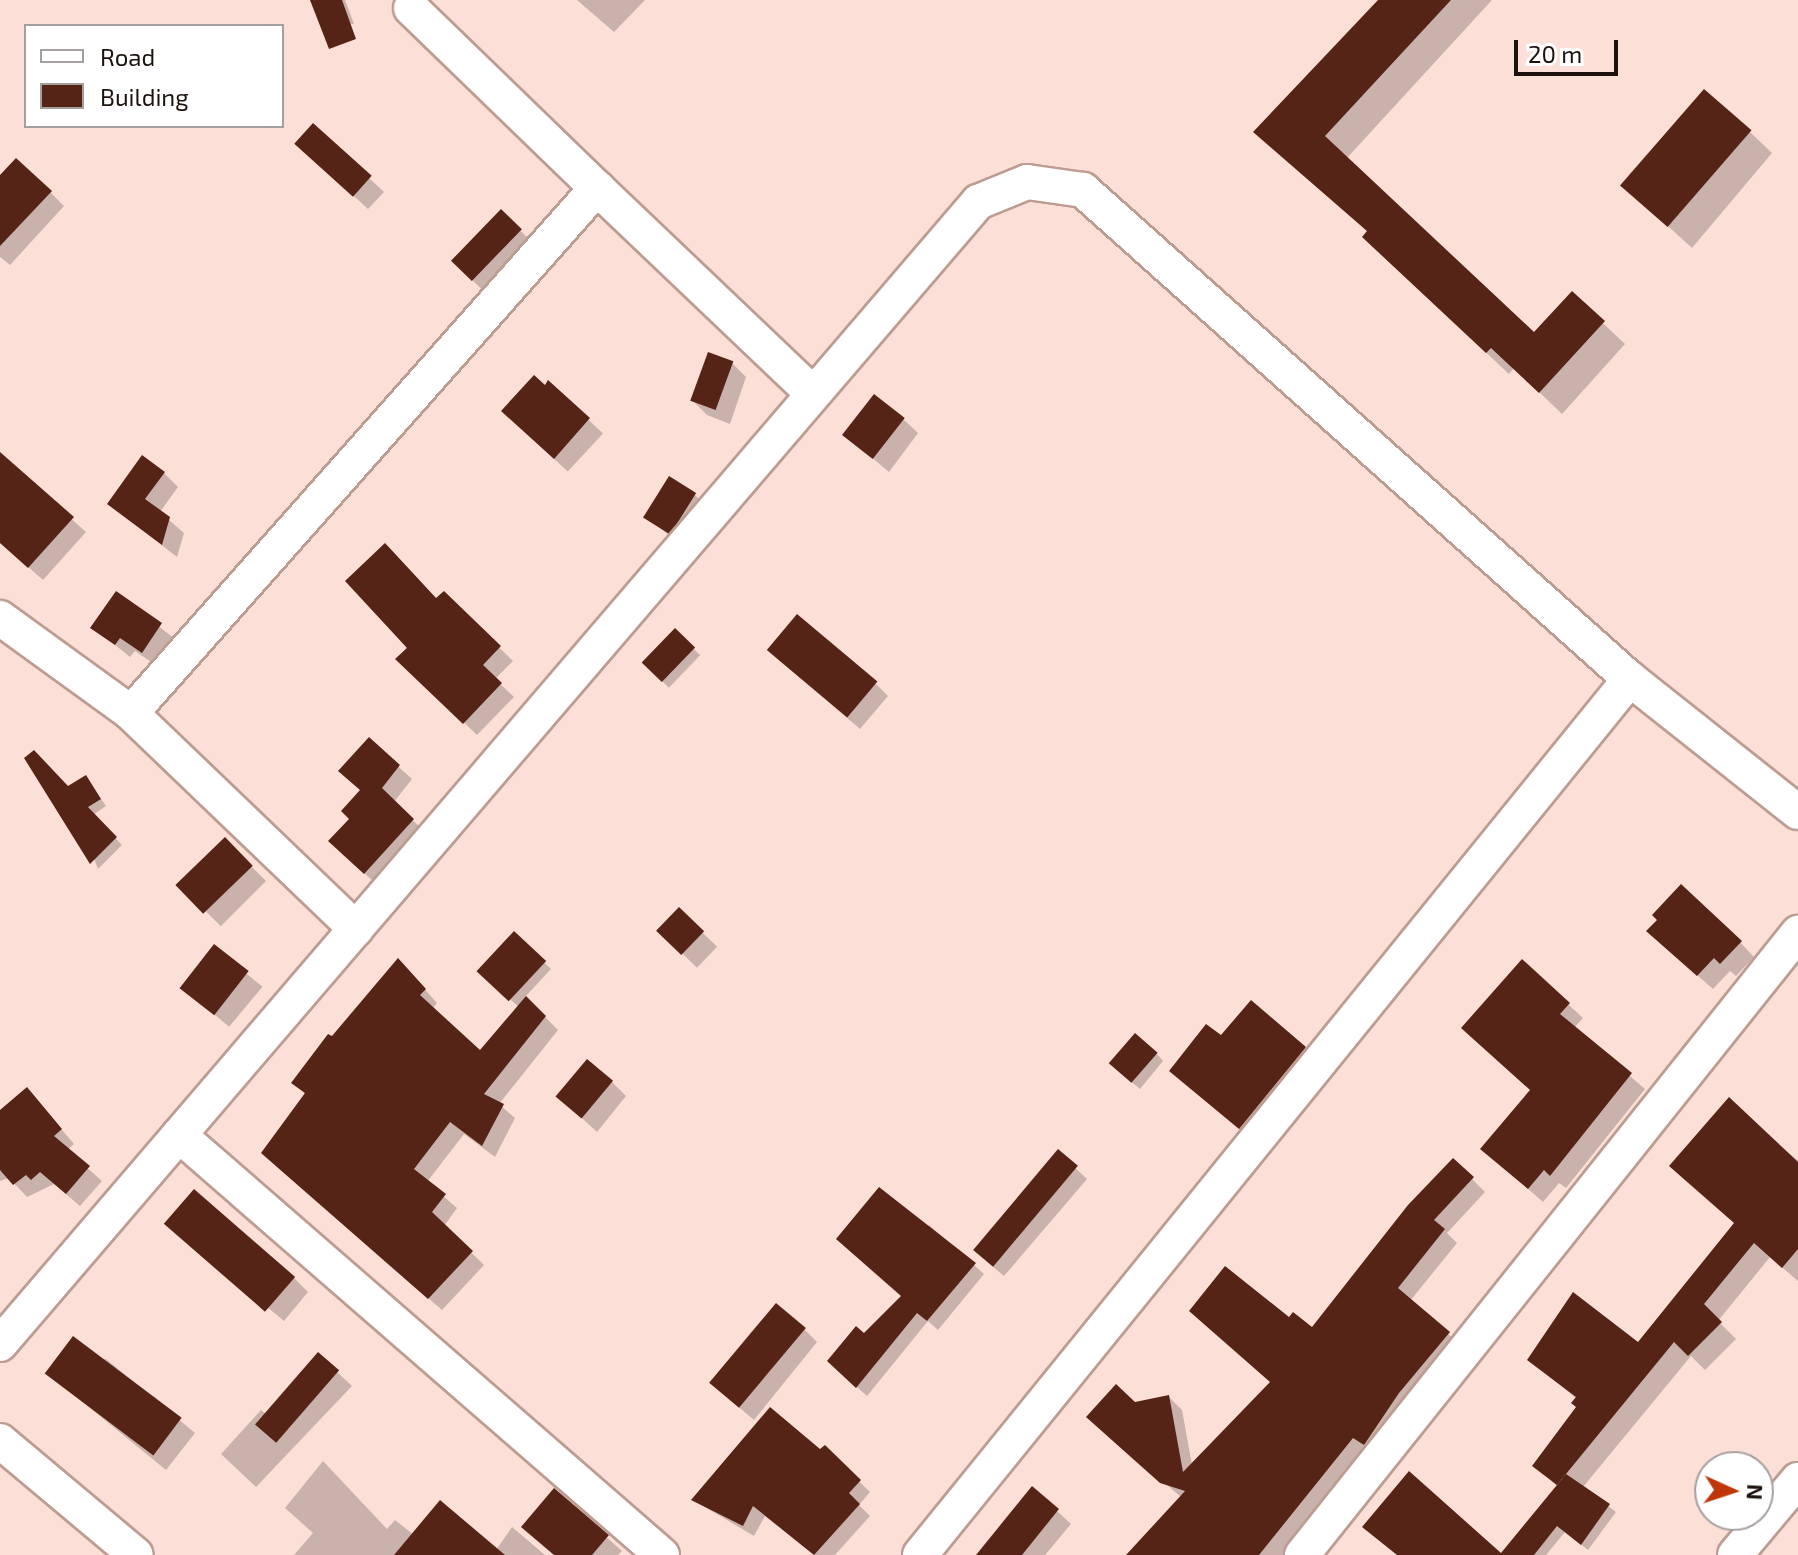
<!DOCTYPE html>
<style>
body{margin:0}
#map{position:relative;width:1798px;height:1555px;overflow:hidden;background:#fcdfd7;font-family:"Exo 2",sans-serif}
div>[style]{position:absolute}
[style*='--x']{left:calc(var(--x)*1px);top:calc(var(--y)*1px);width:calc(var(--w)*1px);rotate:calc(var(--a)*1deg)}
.shadow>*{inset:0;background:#0003;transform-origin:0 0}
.building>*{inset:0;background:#562416;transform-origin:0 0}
.roads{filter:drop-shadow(2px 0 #bd9c92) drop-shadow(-2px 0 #bd9c92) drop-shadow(0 2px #bd9c92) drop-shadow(0 -2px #bd9c92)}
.street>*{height:34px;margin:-17px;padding:0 17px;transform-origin:17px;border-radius:17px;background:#fff}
span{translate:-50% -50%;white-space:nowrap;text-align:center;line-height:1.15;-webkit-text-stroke:8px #fff;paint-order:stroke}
.legend{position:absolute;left:24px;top:24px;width:260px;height:104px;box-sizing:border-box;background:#fff;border:2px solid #a5a09f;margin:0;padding:10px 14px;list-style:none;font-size:24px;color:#1e120e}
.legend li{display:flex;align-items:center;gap:16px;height:40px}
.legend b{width:40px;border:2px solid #a5a09f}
.north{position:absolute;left:1694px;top:1451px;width:80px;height:80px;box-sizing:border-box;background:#fff;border:2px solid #a5a09f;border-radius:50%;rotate:93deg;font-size:22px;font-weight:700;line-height:32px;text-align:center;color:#1e120e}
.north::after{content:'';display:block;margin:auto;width:28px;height:36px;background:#bf3709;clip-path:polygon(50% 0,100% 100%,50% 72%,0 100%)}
.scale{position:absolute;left:1514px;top:40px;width:104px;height:36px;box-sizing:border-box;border:4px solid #1e120e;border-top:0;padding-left:10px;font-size:24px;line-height:28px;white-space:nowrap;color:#1e120e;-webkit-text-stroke:6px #fff;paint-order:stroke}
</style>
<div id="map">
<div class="shadow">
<div style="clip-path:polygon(311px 0,345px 0,354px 24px,320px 21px)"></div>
<div style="clip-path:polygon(577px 0,645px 0,614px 32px)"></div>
<div style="clip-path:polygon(1379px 0,1492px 0,1346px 159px,1534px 335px,1572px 294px,1625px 344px,1562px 414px,1514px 368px,1509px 374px,1386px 259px,1369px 233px,1256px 132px)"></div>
<div style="clip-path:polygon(313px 126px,384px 192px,368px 209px,311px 157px)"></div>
<div style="clip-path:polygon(1750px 132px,1772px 153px,1692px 248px,1624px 186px)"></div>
<div style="clip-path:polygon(0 178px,50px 192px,64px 206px,10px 265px,0 257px)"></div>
<div style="left:501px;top:212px;width:46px;height:69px;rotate:44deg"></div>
<div style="clip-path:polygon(732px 363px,746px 377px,730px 424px,707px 415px,692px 400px)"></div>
<div style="left:549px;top:383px;width:74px;height:52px;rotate:43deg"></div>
<div style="clip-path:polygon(903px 419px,918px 433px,889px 472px,846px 436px)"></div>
<div style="clip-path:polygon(0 455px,86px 532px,43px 580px,0 542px)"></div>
<div style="clip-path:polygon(164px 473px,178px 487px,160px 512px,184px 533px,177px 557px,109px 504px)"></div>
<div style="clip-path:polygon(695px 495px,709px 509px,683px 546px,646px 517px)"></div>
<div style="clip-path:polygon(116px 593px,175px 639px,157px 666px,135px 651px,130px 657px,93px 627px)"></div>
<div style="clip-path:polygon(444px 594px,513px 661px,495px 679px,514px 697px,477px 735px,398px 659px)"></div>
<div style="left:675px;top:631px;width:35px;height:45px;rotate:44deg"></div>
<div style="clip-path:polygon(779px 660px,876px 684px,888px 696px,860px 729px)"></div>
<div style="clip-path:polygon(369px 740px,412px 779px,394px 802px,426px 833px,378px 886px,344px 854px,362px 791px)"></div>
<div style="clip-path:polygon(86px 777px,106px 806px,93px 815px,122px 845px,98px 869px,68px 789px)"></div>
<div style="left:225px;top:840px;width:58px;height:64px;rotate:45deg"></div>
<div style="left:679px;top:910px;width:53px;height:29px;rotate:44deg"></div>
<div style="clip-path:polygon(514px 934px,551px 969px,525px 997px,558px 1030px,499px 1104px,515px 1118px,495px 1157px,464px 1134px,427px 1182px,457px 1208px,444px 1226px,484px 1265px,442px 1310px,276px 1166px,306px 1095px,294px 1083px,332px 1039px,411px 974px,437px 1003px,432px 1009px,481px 1053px,519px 1007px,485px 978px)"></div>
<div style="clip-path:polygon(1740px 942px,1754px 957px,1736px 976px,1730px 971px,1713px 989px,1663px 945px)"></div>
<div style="left:215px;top:947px;width:62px;height:52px;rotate:40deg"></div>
<div style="clip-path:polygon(1522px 962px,1583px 1018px,1574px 1028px,1645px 1089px,1566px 1188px,1559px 1183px,1543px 1202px,1483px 1149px,1532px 1091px)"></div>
<div style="clip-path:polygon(1221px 1038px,1305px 1048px,1319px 1062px,1255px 1142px,1171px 1071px)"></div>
<div style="clip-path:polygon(1157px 1054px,1163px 1061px,1140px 1089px,1118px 1071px)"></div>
<div style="clip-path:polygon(612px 1082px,626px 1096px,597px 1132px,559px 1097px)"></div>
<div style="clip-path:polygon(1729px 1100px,1798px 1161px,1798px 1281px,1770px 1257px,1718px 1321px,1736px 1339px,1705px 1370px,1691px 1356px,1583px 1487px,1616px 1512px,1588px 1550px,1565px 1532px,1546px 1555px,1513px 1555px,1558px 1487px,1534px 1465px,1578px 1407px,1577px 1399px,1529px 1360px,1638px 1344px,1736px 1224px)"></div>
<div style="clip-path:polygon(39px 1103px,74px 1144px,67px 1150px,102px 1181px,80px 1206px,54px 1184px,27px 1197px,9px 1178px,0 1181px,0 1112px)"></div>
<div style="clip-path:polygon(1058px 1152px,1087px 1179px,1004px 1276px,986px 1261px)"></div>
<div style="clip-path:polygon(1453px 1160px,1485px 1192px,1447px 1233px,1457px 1243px,1410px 1301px,1462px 1346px,1283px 1555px,1129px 1555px,1181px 1497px,1102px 1429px,1134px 1404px,1169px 1397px,1182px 1410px,1192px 1465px,1272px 1383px,1289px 1320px,1313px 1330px)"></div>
<div style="clip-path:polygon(167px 1224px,294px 1278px,308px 1292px,284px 1321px)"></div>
<div style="clip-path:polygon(929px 1225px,984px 1274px,938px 1330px,928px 1321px,867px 1396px,839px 1371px,903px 1297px)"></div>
<div style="clip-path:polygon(804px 1329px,817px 1342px,754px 1420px,728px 1398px)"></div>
<div style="clip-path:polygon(318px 1354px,352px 1386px,256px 1487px,221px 1454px,261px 1410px,266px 1414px)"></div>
<div style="clip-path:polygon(106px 1359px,195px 1433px,166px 1470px,46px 1372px)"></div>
<div style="clip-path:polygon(825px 1448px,870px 1492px,859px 1505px,870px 1516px,835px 1555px,814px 1555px,765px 1516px,754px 1536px,693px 1500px)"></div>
<div style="clip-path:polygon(323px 1461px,387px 1529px,395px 1520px,414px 1535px,496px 1550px,512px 1527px,545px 1555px,294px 1555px,313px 1533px,285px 1508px)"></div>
<div style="clip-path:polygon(1033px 1489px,1071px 1524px,1045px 1555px,984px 1555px)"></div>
<div style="clip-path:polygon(554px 1491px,622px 1551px,618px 1555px,554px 1555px)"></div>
</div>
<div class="building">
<div style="clip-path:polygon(310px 0,342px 0,356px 39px,329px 49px)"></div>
<div style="clip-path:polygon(1378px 0,1451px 0,1325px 136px,1534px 332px,1572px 291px,1605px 321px,1539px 393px,1491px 348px,1486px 353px,1362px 237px,1367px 231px,1253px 132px)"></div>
<div style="left:1704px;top:89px;width:63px;height:128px;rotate:41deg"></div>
<div style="left:313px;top:123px;width:79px;height:28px;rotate:42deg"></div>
<div style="clip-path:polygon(16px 158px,52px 191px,0 246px,0 175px)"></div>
<div style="left:501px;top:209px;width:29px;height:72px;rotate:44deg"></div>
<div style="left:708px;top:352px;width:27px;height:52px;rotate:20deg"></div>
<div style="clip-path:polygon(534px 375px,545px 385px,548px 380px,590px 418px,554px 459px,501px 411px)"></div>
<div style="left:874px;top:394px;width:39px;height:52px;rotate:38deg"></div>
<div style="clip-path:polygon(0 452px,74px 517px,28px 568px,0 543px)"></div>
<div style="clip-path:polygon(142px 455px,165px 472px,145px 499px,170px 517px,162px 545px,107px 504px)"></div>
<div style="left:669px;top:476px;width:32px;height:49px;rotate:32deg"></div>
<div style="clip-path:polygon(385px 543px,436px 598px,444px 591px,501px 646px,483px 665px,502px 683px,463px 724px,395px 659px,407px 648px,345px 581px)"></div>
<div style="clip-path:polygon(116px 591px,162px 623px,142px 653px,120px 638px,115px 645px,90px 628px)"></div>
<div style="left:797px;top:614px;width:105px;height:47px;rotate:40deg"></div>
<div style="left:675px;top:628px;width:28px;height:48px;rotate:44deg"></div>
<div style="clip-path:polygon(369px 737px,400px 765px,382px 788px,414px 819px,364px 874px,328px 841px,349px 819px,341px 811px,360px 790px,338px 771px)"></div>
<div style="clip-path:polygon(34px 750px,68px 786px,86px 775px,101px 799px,88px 807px,117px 837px,90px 864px,24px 758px)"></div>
<div style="left:225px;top:837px;width:40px;height:69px;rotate:46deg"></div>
<div style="clip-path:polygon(1681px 884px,1742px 941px,1720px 964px,1714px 958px,1697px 976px,1646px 931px,1657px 920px,1652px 915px)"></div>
<div style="left:679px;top:907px;width:35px;height:33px;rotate:44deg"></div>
<div style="left:514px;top:931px;width:44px;height:55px;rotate:43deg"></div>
<div style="left:214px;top:944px;width:44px;height:56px;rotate:38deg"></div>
<div style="clip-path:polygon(398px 958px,426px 989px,420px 995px,480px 1050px,526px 996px,546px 1016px,484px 1094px,504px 1104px,482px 1146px,450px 1122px,414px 1169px,446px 1194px,432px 1212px,473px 1251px,428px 1299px,261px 1153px,305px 1093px,291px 1083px,328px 1034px,332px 1036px)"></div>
<div style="clip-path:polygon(1522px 959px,1570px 1003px,1560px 1014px,1632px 1073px,1550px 1176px,1544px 1170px,1528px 1189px,1480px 1149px,1530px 1090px,1461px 1028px)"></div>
<div style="clip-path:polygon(1251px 1000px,1306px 1047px,1239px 1129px,1169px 1071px,1206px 1024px,1221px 1035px)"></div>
<div style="left:1135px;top:1033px;width:30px;height:40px;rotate:41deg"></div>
<div style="left:587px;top:1059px;width:34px;height:49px;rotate:40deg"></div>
<div style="clip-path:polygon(27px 1087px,62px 1129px,54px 1136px,90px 1166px,66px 1194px,40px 1172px,31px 1180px,26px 1175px,13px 1185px,0 1170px,0 1110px)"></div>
<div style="clip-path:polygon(1729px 1097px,1798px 1162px,1798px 1249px,1782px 1268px,1754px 1243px,1704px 1304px,1722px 1322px,1688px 1356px,1674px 1342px,1557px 1485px,1532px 1466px,1576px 1407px,1571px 1403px,1576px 1397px,1527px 1360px,1573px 1292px,1638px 1342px,1734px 1223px,1669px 1166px)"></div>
<div style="left:1058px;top:1149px;width:26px;height:132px;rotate:40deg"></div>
<div style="clip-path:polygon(1453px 1158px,1474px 1177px,1434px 1220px,1445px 1229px,1398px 1288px,1450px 1332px,1399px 1393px,1364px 1445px,1353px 1438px,1259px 1555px,1126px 1555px,1185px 1491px,1160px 1483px,1086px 1417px,1116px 1384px,1135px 1402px,1169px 1395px,1183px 1472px,1270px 1382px,1189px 1311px,1225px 1266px,1289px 1317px,1293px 1312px,1312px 1327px,1408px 1205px)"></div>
<div style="clip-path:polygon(879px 1187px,976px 1263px,927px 1321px,917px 1313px,856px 1388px,827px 1361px,856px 1326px,864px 1333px,901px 1296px,836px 1239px)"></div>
<div style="left:194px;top:1189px;width:134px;height:46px;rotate:41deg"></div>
<div style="left:776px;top:1303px;width:39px;height:104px;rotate:40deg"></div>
<div style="left:73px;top:1336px;width:136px;height:47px;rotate:37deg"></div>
<div style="left:318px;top:1352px;width:28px;height:96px;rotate:41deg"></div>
<div style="clip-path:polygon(770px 1407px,820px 1449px,825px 1445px,861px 1480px,849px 1493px,860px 1504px,814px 1555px,753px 1506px,743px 1526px,691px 1500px)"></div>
<div style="clip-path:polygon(1409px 1471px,1501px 1553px,1566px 1474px,1610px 1504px,1581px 1545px,1557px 1526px,1534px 1555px,1397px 1555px,1362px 1527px)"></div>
<div style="clip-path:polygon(1032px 1486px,1059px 1509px,1022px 1555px,976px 1555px)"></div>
<div style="clip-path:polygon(554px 1488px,609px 1535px,592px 1555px,554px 1555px,521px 1527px)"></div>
<div style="clip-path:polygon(440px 1500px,505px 1555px,394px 1555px)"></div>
</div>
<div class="roads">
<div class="street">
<div style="--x:411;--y:8;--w:259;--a:44.1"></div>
<div style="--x:0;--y:618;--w:162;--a:35.9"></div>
<div style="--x:356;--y:929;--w:312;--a:-136.2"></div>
<div style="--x:131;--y:713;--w:702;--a:-48.41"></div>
<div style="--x:597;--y:188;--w:298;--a:43.6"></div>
<div style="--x:179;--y:1135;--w:640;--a:41.01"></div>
<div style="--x:0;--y:1344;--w:1504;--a:-49.42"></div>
<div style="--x:978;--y:202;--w:53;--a:-22.2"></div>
<div style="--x:1027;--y:182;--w:57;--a:8.1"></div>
<div style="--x:1083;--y:190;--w:734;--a:41.8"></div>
<div style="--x:1630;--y:679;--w:214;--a:38.4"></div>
<div style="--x:0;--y:1441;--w:177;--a:40"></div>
<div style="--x:920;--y:1555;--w:1128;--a:-50.98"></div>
<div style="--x:1302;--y:1555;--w:796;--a:-51.43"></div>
<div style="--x:1735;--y:1555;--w:98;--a:-50"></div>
</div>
</div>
<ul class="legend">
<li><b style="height:10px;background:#fff"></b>Road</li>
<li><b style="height:22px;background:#562416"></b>Building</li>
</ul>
<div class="north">N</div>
<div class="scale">20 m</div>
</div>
